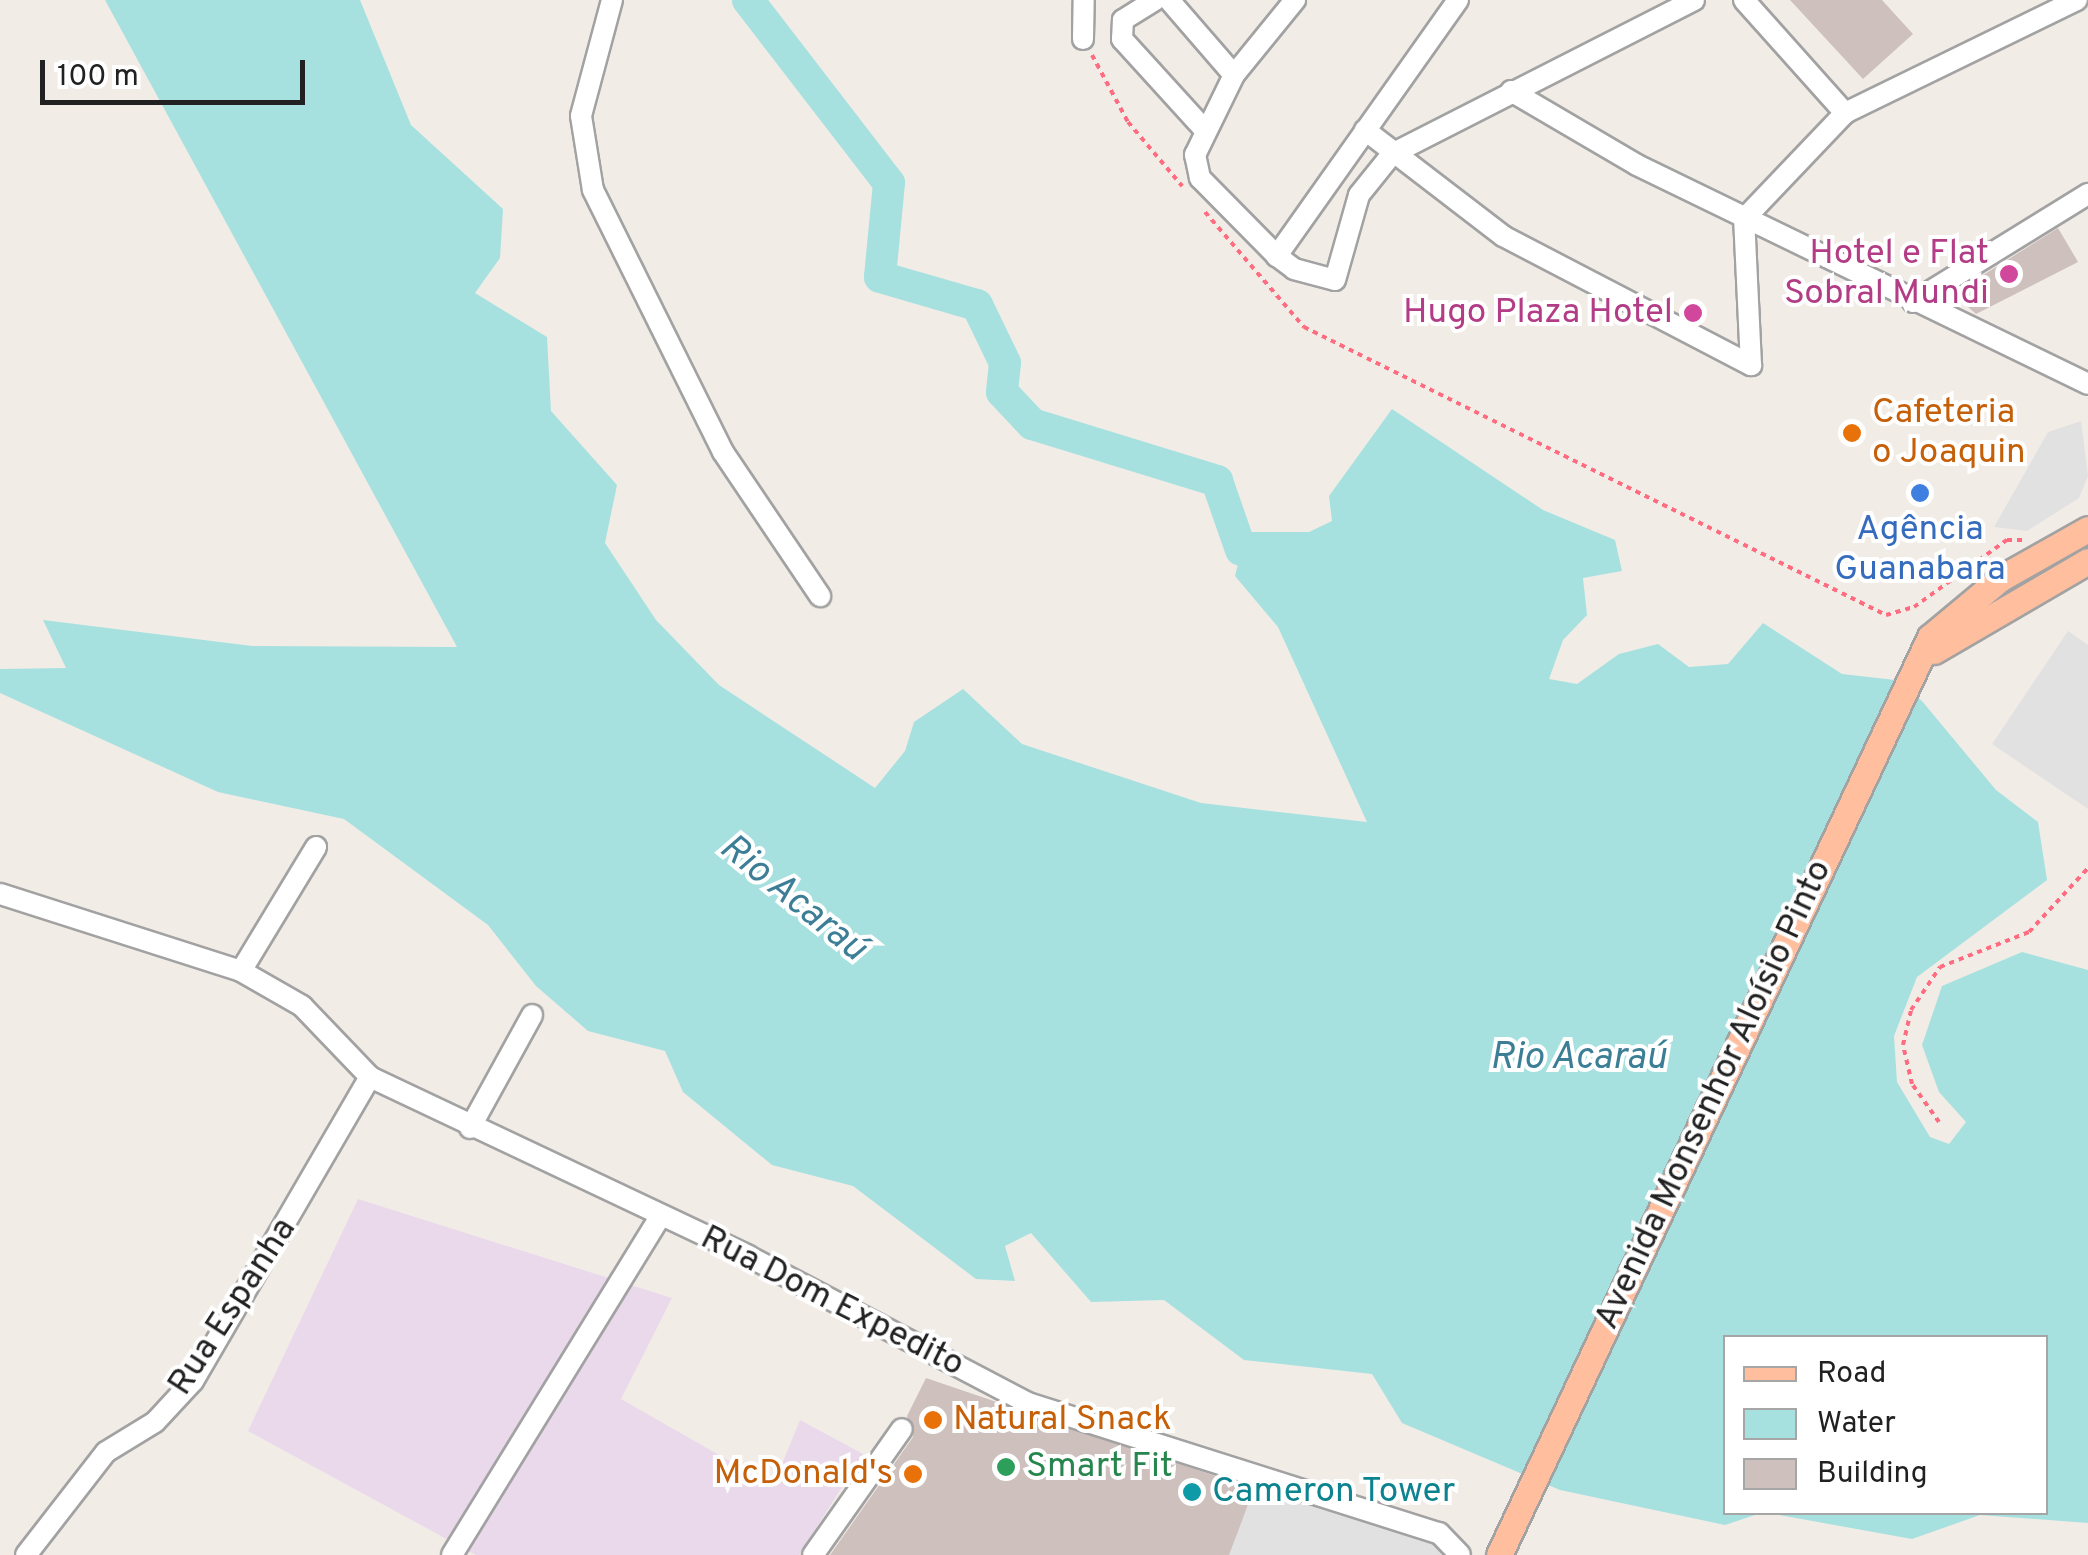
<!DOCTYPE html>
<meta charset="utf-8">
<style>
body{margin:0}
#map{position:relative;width:2088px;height:1555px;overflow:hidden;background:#f2ece7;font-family:Overpass,sans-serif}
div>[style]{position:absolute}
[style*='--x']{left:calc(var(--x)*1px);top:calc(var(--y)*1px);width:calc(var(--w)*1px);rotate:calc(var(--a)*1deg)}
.industrial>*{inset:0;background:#ead9eb}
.parking>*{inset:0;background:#e1e1e1}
.water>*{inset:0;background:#a6e1e0}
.river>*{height:32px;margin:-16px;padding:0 16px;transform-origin:16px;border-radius:16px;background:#a6e1e0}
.building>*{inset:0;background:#cec0bd}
.path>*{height:4px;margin-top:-2px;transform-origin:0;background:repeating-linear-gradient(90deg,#ff6b7f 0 5px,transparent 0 10px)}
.roads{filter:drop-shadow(2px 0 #a2a2a2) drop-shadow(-2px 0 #a2a2a2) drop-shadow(0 2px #a2a2a2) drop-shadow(0 -2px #a2a2a2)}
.minor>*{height:20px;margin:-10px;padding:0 10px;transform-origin:10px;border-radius:10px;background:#fff}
.major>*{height:25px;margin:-12.5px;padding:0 12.5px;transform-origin:12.5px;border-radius:12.5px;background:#ffbf9f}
.dots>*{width:28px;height:28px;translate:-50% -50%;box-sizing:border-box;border:5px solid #fff;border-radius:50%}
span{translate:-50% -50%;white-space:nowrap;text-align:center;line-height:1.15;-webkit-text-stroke:8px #fff;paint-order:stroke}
.hotel-label{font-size:35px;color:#b23c85}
.right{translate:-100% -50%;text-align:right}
.food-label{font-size:35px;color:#c56008}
.left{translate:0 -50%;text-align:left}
.shop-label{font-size:35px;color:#366cbe}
.street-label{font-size:35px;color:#212121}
.leisure-label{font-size:35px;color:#27864d}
.culture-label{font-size:35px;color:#0d838f}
.water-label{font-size:38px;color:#3c7e95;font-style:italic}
.legend{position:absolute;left:1723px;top:1335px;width:325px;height:180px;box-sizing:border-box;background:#fff;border:2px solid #a6a6a6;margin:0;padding:12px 18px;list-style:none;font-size:30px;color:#212121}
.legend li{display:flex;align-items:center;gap:20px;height:50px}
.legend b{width:50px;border:2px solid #a6a6a6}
.scale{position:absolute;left:40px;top:60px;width:265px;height:45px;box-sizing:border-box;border:5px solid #212121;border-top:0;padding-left:12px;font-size:30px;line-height:35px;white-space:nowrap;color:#212121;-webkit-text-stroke:8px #fff;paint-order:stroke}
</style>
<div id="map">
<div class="industrial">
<div style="clip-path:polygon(358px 1199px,672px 1298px,621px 1399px,773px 1486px,800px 1420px,863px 1454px,799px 1555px,476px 1555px,248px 1431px)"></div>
</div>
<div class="parking">
<div style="clip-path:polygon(2081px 421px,2088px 476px,2079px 498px,2027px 531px,1994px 527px,2048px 432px)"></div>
<div style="clip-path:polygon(2068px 631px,2088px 645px,2088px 809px,1992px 744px)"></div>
<div style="clip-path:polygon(1256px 1486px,1428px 1537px,1448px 1555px,1228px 1555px)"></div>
</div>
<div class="water">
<div style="clip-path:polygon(105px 0,360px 0,411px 125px,503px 209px,500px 258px,475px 293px,547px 337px,551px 411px,617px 485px,605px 543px,656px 620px,719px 685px,875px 788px,905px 751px,914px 722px,963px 689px,1022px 744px,1201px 803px,1367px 822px,1278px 627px,1235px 576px,1246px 532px,1309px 532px,1332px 521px,1329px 496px,1392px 409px,1543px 510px,1615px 540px,1622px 571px,1583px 578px,1587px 615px,1563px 640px,1549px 679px,1577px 684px,1619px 654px,1658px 644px,1689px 667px,1728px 664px,1763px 623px,1842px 674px,1895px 680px,1922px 701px,1996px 790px,2038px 822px,2047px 880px,1917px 977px,1894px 1036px,1897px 1082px,1930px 1137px,1949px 1144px,1966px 1122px,1939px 1092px,1922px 1045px,1942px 986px,2022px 952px,2088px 970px,2088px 1523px,1980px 1515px,1912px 1539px,1768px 1513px,2046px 1512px,2046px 1338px,1726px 1338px,1726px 1512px,1761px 1513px,1725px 1525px,1560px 1490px,1402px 1423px,1372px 1374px,1244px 1360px,1164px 1300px,1091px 1302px,1031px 1233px,1005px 1246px,1015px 1281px,976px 1279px,853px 1186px,772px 1165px,683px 1092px,665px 1051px,588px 1031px,536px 986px,488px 925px,344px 819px,218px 792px,0 693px,0 669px,66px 668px,43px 620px,252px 646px,457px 647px)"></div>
</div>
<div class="river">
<div style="--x:748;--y:0;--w:231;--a:52.4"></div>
<div style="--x:889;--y:183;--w:94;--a:95.5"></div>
<div style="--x:880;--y:277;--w:101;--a:16.1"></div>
<div style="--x:977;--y:305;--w:64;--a:64.2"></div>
<div style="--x:1005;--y:363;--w:29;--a:96"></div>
<div style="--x:1002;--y:392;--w:44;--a:46.8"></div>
<div style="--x:1032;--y:424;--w:194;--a:17.1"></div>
<div style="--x:1217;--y:481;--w:73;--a:70.8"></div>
</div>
<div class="building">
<div style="clip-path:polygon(1790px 0,1882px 0,1913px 34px,1863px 79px)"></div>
<div style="clip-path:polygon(2058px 228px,2078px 262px,1976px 314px,1953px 294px)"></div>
<div style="clip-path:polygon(926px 1378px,1254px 1489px,1229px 1555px,830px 1555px,913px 1437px,907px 1416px)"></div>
</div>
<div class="path">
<div style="--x:1092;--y:55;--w:76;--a:61.8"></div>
<div style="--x:1128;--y:122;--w:84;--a:49.8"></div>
<div style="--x:1205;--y:212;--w:152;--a:49.3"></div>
<div style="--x:1304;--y:327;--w:649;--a:26.33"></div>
<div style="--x:1886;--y:615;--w:29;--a:-16"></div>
<div style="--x:1914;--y:607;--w:115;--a:-35.8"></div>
<div style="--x:2007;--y:540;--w:15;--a:0"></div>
<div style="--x:1939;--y:1122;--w:47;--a:-125.4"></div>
<div style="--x:1912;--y:1084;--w:40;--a:-103"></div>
<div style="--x:1903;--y:1045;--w:36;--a:-77"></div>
<div style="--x:1911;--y:1010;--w:52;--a:-56"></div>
<div style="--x:1940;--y:967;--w:96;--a:-21.5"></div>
<div style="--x:2029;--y:932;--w:87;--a:-47.3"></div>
</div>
<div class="roads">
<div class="minor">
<div style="--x:612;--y:0;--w:120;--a:105"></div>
<div style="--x:581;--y:116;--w:75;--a:80.8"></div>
<div style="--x:593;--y:190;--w:292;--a:63.6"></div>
<div style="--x:723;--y:452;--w:174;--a:56"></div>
<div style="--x:1155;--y:0;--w:38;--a:148"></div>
<div style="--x:1123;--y:20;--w:19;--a:93"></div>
<div style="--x:1122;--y:39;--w:120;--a:47.7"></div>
<div style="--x:1169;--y:0;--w:99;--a:49.1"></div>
<div style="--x:1458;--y:0;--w:314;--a:125.3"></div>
<div style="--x:1277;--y:256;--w:21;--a:37"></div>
<div style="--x:1294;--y:269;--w:42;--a:15"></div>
<div style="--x:1335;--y:280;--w:88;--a:-74.2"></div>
<div style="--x:1359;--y:195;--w:53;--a:-51.2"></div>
<div style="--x:1392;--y:154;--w:339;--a:-27"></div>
<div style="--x:1744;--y:0;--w:152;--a:48.2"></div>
<div style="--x:1083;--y:39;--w:39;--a:-89"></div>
<div style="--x:1511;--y:91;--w:146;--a:30.4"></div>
<div style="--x:1637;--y:165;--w:501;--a:25.9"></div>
<div style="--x:1365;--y:130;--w:174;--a:37.5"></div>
<div style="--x:1503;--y:236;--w:280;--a:27.5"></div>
<div style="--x:1751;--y:365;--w:146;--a:-92.7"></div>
<div style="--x:1744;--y:219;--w:146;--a:-46.4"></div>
<div style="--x:1845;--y:113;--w:258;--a:-26"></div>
<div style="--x:1277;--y:256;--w:110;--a:-134.6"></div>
<div style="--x:1200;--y:178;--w:24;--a:-102"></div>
<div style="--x:1195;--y:155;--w:89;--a:-64"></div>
<div style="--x:1234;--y:75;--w:97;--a:-50.9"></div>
<div style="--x:1913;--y:302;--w:206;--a:-31.7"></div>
<div style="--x:0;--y:894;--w:253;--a:17.7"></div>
<div style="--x:241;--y:971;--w:70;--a:29.8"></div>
<div style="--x:302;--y:1006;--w:98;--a:46.2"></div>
<div style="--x:370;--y:1077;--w:418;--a:25.3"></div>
<div style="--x:748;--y:1256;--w:316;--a:27.7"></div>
<div style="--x:1028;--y:1403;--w:431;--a:17.6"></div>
<div style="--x:1439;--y:1533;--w:30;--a:46"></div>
<div style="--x:241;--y:971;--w:145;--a:-58.8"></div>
<div style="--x:470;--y:1128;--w:129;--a:-61.2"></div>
<div style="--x:26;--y:1555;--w:130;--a:-52.2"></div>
<div style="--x:106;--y:1452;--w:57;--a:-31.5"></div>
<div style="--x:155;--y:1422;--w:56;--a:-47.2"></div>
<div style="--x:193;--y:1381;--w:352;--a:-59.8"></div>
<div style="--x:452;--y:1555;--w:397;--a:-58.4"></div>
<div style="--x:813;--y:1555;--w:154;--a:-54.8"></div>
</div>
<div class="major">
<div style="--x:1934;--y:651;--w:178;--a:-30.3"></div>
<div style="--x:1499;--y:1555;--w:1014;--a:-64.85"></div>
<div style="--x:1930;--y:637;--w:92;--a:-39.7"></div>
<div style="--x:2001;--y:578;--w:100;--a:-29.4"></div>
</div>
</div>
<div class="dots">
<div style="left:2009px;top:274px;background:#d1479c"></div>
<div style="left:1693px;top:313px;background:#d1479c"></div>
<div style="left:1852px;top:433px;background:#e8710a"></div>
<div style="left:1920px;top:493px;background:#3f7fe0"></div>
<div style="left:933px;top:1420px;background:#e8710a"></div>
<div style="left:1006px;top:1467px;background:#2e9e5b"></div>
<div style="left:913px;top:1474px;background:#e8710a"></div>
<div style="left:1192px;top:1492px;background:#0f9aa8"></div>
</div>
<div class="hotel-label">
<span class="right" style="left:1989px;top:274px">Hotel e Flat<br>Sobral Mundi</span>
<span class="right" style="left:1673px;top:313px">Hugo Plaza Hotel</span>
</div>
<div class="food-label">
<span class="left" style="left:1872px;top:433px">Cafeteria<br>o Joaquin</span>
<span class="left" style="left:953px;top:1420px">Natural Snack</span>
<span class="right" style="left:893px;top:1474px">McDonald's</span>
</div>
<div class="shop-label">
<span style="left:1920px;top:550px">Agência<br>Guanabara</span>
</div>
<div class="street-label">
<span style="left:1714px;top:1095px;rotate:-65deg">Avenida Monsenhor Aloísio Pinto</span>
<span style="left:832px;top:1302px;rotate:27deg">Rua Dom Expedito</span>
<span style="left:233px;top:1307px;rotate:-57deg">Rua Espanha</span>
</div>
<div class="leisure-label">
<span class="left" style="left:1026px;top:1467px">Smart Fit</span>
</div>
<div class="culture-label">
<span class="left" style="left:1212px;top:1492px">Cameron Tower</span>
</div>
<div class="water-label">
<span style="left:792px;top:899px;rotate:39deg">Rio Acaraú</span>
<span style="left:1578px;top:1059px">Rio Acaraú</span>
</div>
<ul class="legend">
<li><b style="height:12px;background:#ffbf9f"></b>Road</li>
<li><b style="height:28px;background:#a6e1e0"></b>Water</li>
<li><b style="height:28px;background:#cec0bd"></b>Building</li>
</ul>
<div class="scale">100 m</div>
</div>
